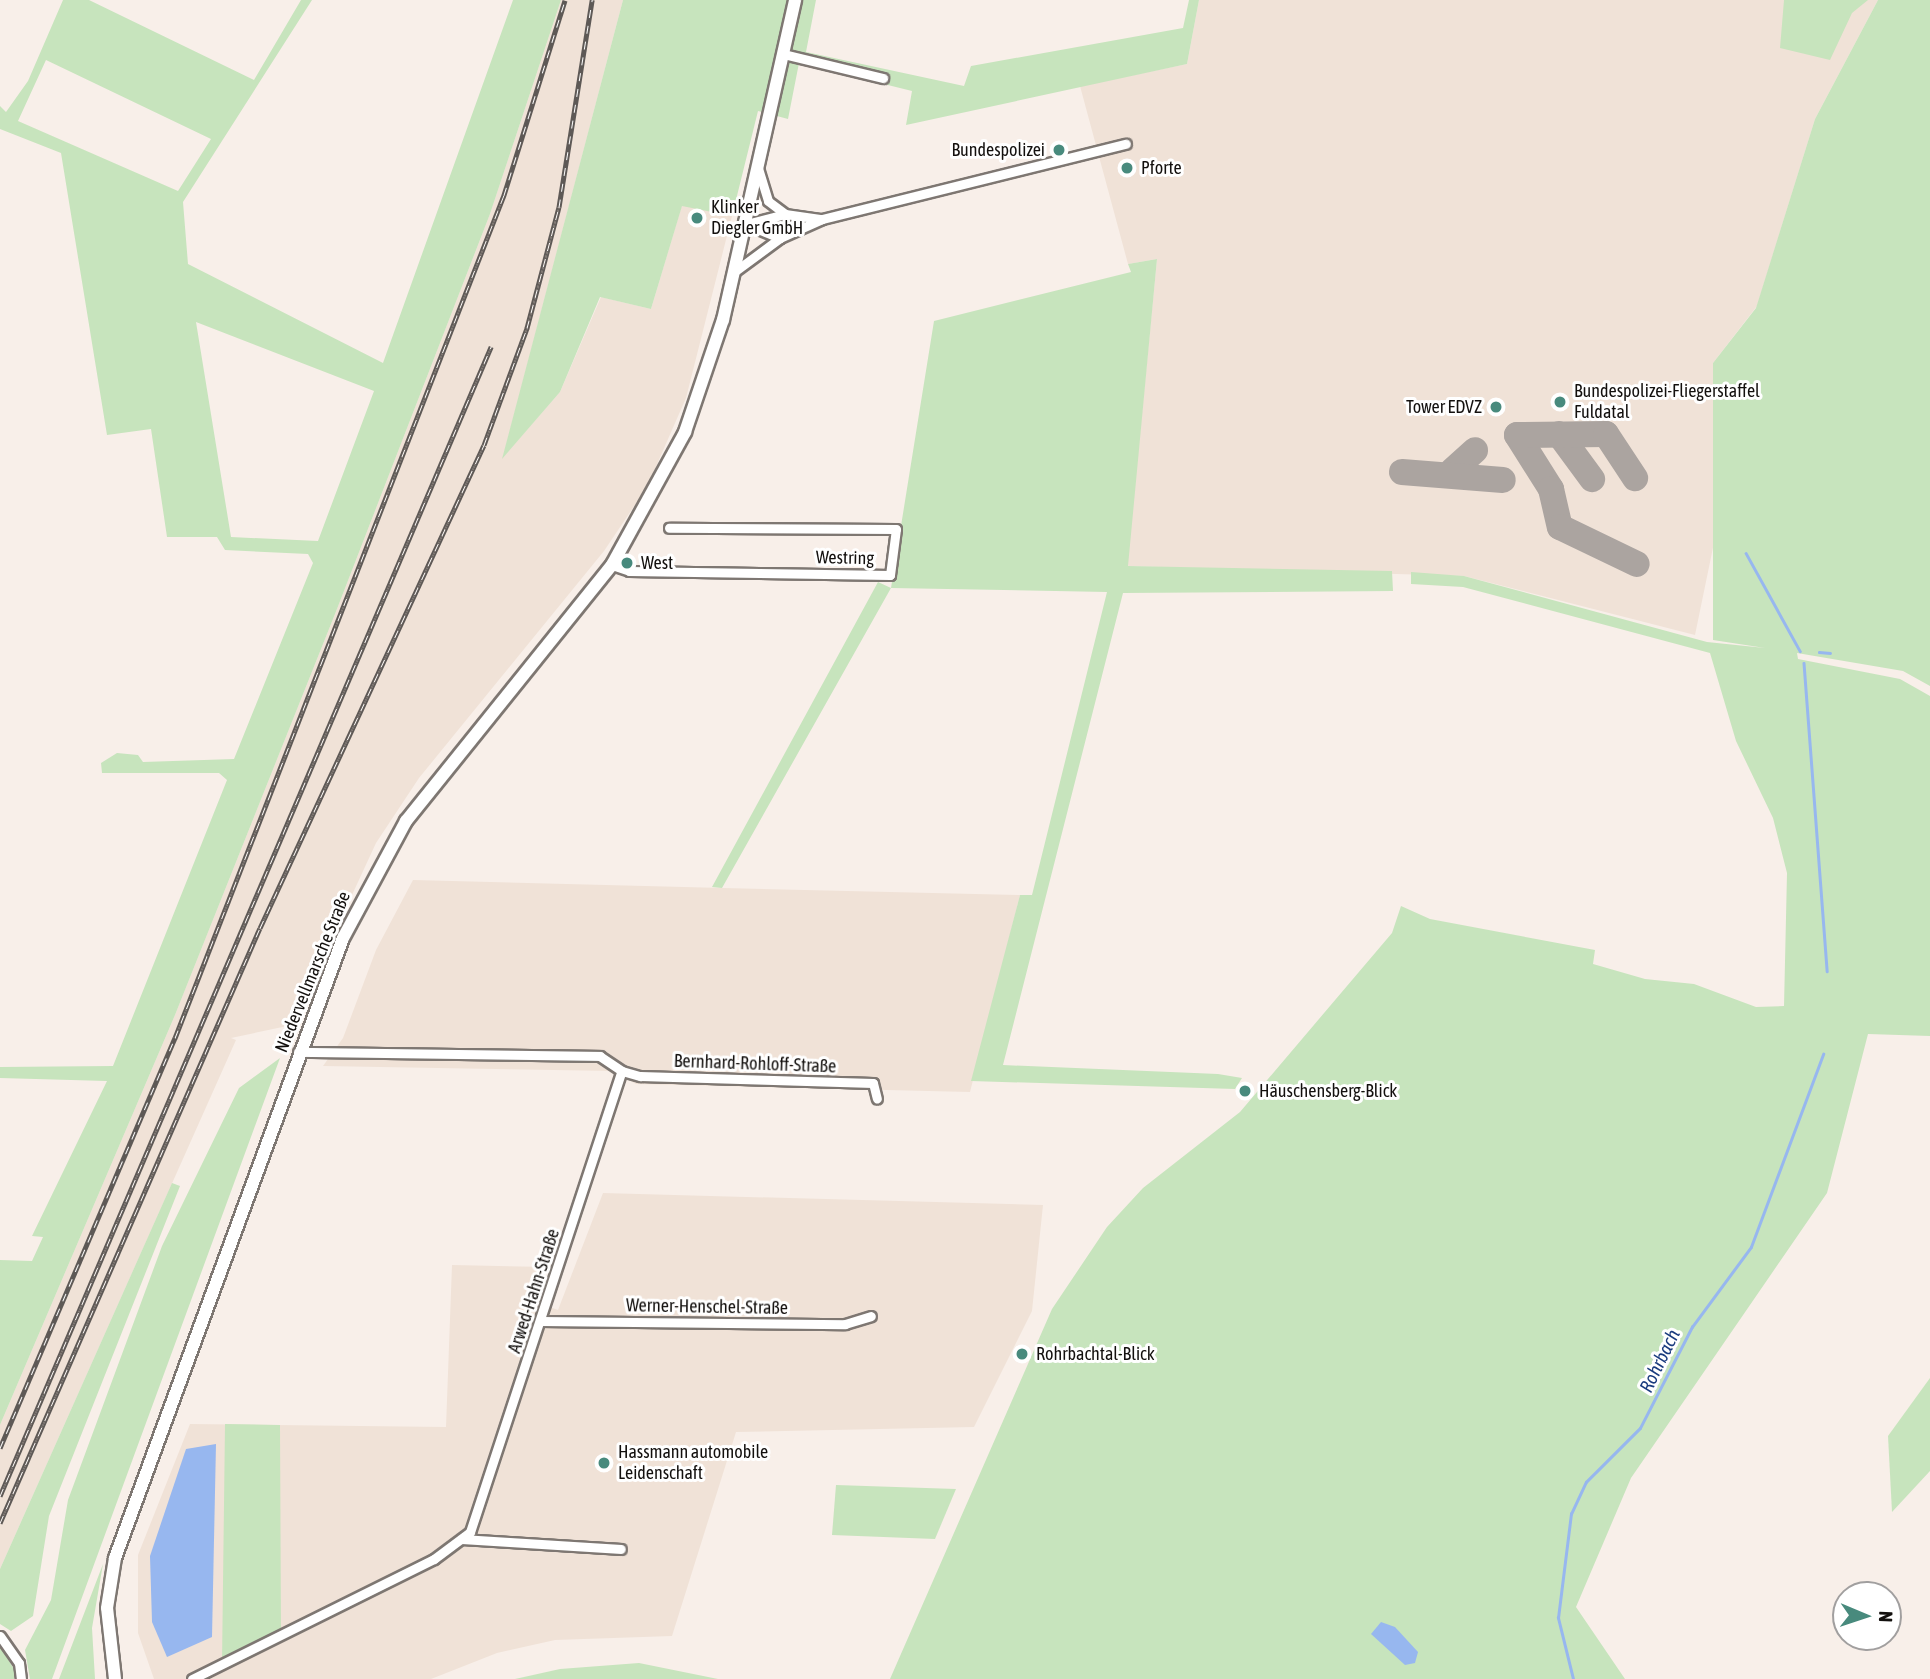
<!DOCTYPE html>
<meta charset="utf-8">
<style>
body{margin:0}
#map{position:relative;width:1930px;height:1679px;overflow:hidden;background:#f8efe9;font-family:"Asap Condensed",sans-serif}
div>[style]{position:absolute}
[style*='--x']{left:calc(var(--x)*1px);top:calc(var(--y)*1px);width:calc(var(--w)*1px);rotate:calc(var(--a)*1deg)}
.built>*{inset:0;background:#f0e2d7}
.green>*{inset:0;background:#c7e4bd}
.water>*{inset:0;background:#97b7ef}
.stream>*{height:2.5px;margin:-1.25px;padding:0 1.25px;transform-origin:1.25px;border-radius:1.25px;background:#97b7ef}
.taxiway>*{height:26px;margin:-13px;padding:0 13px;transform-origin:13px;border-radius:13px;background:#aba4a0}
.roads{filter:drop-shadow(2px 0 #7e7772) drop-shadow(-2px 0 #7e7772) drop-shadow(0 2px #7e7772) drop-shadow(0 -2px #7e7772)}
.street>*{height:9px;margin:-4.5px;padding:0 4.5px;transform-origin:4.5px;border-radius:4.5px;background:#fff}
.secondary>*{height:12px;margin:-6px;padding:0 6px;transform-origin:6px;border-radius:6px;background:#fff}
.rail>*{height:5px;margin-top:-2.5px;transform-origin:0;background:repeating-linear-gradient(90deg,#fff 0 8px,#5e5956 0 16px);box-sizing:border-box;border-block:2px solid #5e5956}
.dots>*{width:19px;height:19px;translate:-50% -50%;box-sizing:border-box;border:4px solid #fff;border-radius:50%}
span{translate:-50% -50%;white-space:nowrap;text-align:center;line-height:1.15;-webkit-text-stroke:6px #fff;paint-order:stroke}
.poi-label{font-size:18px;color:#13100e}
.right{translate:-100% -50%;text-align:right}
.left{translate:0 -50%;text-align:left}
.street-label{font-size:18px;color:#13100e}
.water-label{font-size:19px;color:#1a3c7e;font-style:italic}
.north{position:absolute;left:1832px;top:1581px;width:70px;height:70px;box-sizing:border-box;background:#fff;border:2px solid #a19f9f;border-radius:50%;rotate:92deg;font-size:19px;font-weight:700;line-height:28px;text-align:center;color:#13100e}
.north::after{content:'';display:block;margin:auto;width:24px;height:32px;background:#488a7d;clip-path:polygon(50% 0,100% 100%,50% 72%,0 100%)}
</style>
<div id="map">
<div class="built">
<div style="clip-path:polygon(561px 0,623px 0,503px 457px,560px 392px,601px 297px,651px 309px,682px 205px,732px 216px,686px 398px,647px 487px,604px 551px,419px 778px,376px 843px,292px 1025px,231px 1038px,236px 1040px,0 1569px,0 1425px,175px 1015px,337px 609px,490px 214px)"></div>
<div style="clip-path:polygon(1199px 0,1878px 0,1815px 119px,1757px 306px,1713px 363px,1716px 533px,1695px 635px,1464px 576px,1127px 566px,1157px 259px,1128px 264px,1080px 86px,1187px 64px)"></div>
<div style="clip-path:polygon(413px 880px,723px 888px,1020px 895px,970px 1092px,636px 1084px,613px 1071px,323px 1066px,343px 1038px,376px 950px)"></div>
<div style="clip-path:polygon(603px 1193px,1043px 1205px,1032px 1311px,974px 1427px,736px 1432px,672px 1636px,555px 1640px,497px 1653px,431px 1679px,154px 1679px,138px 1633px,138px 1555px,190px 1424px,446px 1427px,452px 1265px,548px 1267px,535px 1302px,558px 1310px)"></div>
</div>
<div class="green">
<div style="clip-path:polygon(evenodd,63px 0,89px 0,254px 80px,301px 0,312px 0,183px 202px,188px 264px,383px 363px,513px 0,561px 0,490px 214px,337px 609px,175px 1015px,0 1425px,0 1260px,32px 1261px,43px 1237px,32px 1236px,107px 1081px,0 1078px,0 1067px,113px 1066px,227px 780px,219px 773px,102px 773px,101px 763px,117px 753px,138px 755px,143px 762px,234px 759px,313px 563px,308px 554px,225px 550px,217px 537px,167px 537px,151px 429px,107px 435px,61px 153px,0 129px,0 106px,6px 112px,28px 81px,63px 0,46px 60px,211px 139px,178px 191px,18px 121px,46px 60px,63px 0,196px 322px,374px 391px,318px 541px,231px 537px,196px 322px)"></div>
<div style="clip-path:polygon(623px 0,816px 0,806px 52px,964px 86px,971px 66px,1183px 28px,1189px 0,1199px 0,1187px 64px,906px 125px,912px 91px,799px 63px,788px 119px,758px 111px,732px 216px,682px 206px,651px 309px,600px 297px,560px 392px,502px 459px)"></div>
<div style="clip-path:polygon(1784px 0,1868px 0,1852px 13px,1830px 60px,1780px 48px)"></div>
<div style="clip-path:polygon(1878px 0,1930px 0,1930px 686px,1903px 671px,1797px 653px,1798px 659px,1900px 679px,1930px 696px,1930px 1036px,1868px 1034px,1827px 1193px,1631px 1478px,1576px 1607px,1625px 1679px,890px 1679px,1052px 1309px,1107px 1227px,1143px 1188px,1240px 1112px,1392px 933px,1401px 906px,1430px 919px,1595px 950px,1593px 964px,1645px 979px,1694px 984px,1756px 1007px,1784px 1006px,1787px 873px,1773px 818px,1736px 741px,1710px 653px,1463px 587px,1411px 584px,1411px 572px,1464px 576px,1707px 642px,1765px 648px,1713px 640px,1713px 363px,1756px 308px,1815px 119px)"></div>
<div style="clip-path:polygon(1157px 259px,1128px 566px,1392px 571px,1393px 591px,1123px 593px,1003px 1065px,1218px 1074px,1242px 1078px,1235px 1089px,971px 1081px,1020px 895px,1032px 895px,1107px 592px,891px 588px,722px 888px,712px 887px,878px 582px,891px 588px,934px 321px,1131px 272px,1128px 264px)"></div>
<div style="clip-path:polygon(280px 1058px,52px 1679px,30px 1679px,25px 1650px,51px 1600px,68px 1500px,162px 1246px,239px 1088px)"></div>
<div style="clip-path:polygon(172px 1183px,180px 1186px,49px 1516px,33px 1616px,11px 1631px,0 1624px,0 1569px)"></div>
<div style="clip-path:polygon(1930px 1378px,1930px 1471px,1892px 1512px,1888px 1436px)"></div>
<div style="clip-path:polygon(225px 1424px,280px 1425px,281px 1631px,222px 1663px)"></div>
<div style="clip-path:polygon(836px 1485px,956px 1489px,935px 1539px,832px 1535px)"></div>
<div style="clip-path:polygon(103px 1564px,92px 1628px,95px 1679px,59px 1679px)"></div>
<div style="clip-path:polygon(0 1646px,14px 1669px,14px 1679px,0 1679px)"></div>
<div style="clip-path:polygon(639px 1663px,718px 1679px,515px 1679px,560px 1669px)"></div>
</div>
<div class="water">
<div style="clip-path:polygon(216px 1444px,212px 1637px,167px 1657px,152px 1622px,150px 1556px,186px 1449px)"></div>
<div style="clip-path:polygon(1381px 1622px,1395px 1627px,1418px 1652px,1415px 1663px,1405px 1665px,1371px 1634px)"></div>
</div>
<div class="stream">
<div style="--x:1746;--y:553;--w:112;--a:61.1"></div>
<div style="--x:1819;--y:652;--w:11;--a:5"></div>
<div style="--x:1804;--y:663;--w:309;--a:85.7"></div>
<div style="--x:1573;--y:1679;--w:63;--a:-103.8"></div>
<div style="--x:1558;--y:1618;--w:105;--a:-82.9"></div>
<div style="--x:1571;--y:1514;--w:35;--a:-65"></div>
<div style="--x:1586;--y:1482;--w:76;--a:-45"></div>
<div style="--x:1640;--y:1428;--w:114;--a:-62.8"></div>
<div style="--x:1692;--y:1327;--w:99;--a:-53.6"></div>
<div style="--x:1751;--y:1247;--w:206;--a:-69.5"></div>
</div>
<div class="taxiway">
<div style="--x:1559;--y:434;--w:56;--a:53.7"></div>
<div style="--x:1517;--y:435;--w:64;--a:57.8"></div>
<div style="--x:1551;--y:489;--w:39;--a:77"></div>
<div style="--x:1560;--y:527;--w:85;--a:25.7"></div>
<div style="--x:1517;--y:435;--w:89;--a:-0.6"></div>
<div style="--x:1606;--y:434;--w:53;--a:56.6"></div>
<div style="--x:1452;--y:471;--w:31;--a:-42"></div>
<div style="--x:1402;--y:472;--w:101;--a:4.5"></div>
</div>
<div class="roads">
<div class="street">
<div style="--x:783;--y:54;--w:103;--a:13.5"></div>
<div style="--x:758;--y:168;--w:34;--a:73"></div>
<div style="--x:768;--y:201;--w:21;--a:37"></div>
<div style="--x:785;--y:214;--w:37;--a:8"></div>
<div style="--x:780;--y:238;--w:37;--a:-158"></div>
<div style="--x:746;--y:224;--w:40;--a:-14.4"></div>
<div style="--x:734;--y:272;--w:57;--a:-36.5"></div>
<div style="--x:780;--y:238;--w:46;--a:-24.3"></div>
<div style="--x:822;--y:219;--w:313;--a:-13.9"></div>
<div style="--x:612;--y:565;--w:18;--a:19"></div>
<div style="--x:629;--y:571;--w:261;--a:0.9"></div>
<div style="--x:890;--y:575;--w:46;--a:-82.6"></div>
<div style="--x:896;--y:529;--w:227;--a:-179.7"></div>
<div style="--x:622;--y:1071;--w:19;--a:16"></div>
<div style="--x:640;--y:1076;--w:233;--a:1.7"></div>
<div style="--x:873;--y:1083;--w:16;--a:76"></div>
<div style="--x:541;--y:1321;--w:304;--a:0.6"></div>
<div style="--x:845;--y:1324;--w:27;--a:-17"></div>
<div style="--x:462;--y:1539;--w:159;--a:3.6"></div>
<div style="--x:0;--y:1636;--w:33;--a:55"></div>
<div style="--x:19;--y:1663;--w:16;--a:83"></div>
<div style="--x:192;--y:1679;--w:270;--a:-26.4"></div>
<div style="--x:434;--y:1559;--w:45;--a:-36.9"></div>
<div style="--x:470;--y:1532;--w:485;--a:-71.8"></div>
<div style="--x:622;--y:1071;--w:27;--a:-146"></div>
<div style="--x:600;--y:1056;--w:302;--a:-179.2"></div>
</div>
<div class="secondary">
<div style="--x:115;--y:1679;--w:71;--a:-96.4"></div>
<div style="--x:107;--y:1608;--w:51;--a:-80.9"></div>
<div style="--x:115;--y:1558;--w:661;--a:-69.81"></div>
<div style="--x:343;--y:938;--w:133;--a:-61.7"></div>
<div style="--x:406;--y:821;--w:329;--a:-51.2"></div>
<div style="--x:612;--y:565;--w:152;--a:-61.2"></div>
<div style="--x:685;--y:432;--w:118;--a:-71.3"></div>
<div style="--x:723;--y:320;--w:328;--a:-77.3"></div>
</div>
</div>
<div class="rail">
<div style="--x:0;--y:1448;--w:446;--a:-66.9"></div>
<div style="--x:175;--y:1038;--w:905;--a:-68.68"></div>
<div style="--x:504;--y:195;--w:204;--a:-72.6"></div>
<div style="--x:0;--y:1496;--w:1250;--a:-66.86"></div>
<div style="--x:0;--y:1523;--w:649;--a:-66.4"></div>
<div style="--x:260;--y:928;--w:532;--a:-65.12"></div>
<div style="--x:484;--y:445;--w:125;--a:-69.8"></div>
<div style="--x:527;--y:328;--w:125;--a:-75.2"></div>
<div style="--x:559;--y:207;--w:210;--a:-80.9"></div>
</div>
<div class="dots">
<div style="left:1059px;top:150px;background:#488a7d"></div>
<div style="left:1127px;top:168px;background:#488a7d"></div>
<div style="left:697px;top:218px;background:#488a7d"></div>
<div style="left:1560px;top:402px;background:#488a7d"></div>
<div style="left:1496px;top:407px;background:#488a7d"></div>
<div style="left:627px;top:563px;background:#488a7d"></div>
<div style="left:1245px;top:1091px;background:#488a7d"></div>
<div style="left:1022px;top:1354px;background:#488a7d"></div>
<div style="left:604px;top:1463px;background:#488a7d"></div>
</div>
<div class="poi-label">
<span class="right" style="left:1045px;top:150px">Bundespolizei</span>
<span class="left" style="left:1141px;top:168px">Pforte</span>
<span class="left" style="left:711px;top:218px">Klinker<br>Diegler GmbH</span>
<span class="left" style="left:1574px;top:402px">Bundespolizei-Fliegerstaffel<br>Fuldatal</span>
<span class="right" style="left:1482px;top:407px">Tower EDVZ</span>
<span class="left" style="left:641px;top:563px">West</span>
<span class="left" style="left:1259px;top:1091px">Häuschensberg-Blick</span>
<span class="left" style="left:1036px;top:1354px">Rohrbachtal-Blick</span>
<span class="left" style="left:618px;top:1463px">Hassmann automobile<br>Leidenschaft</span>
</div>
<div class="street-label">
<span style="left:845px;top:558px;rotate:1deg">Westring</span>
<span style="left:313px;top:972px;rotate:-68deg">Niedervellmarsche Straße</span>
<span style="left:755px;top:1064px;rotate:2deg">Bernhard-Rohloff-Straße</span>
<span style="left:534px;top:1291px;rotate:-72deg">Arwed-Hahn-Straße</span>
<span style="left:707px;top:1307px;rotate:1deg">Werner-Henschel-Straße</span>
</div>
<div class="water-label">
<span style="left:1660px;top:1361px;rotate:-64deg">Rohrbach</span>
</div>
<div class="north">N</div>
</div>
